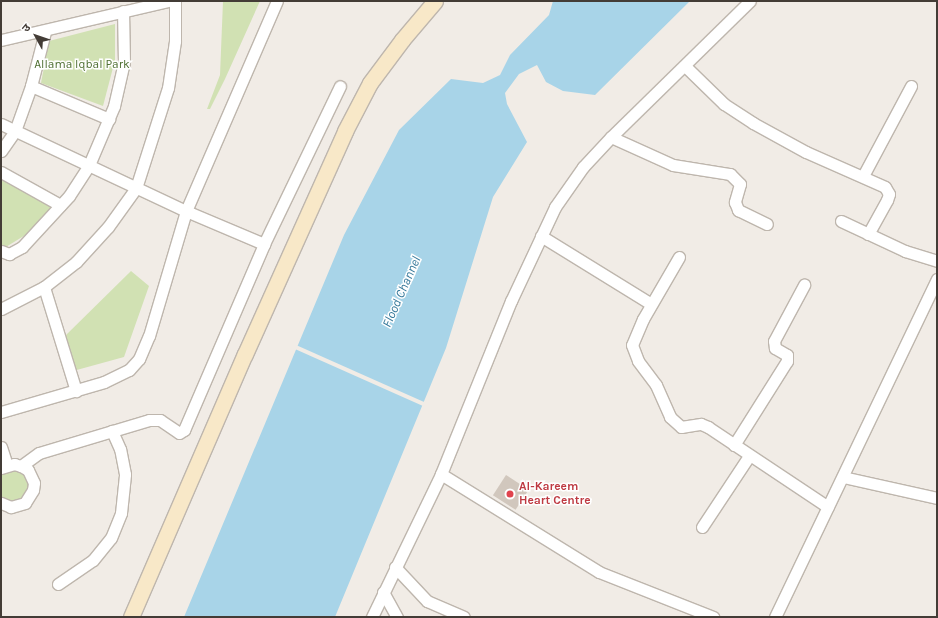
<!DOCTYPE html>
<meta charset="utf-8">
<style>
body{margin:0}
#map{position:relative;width:938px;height:618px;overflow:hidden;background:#f1ece6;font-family:Karla,"Noto Sans Devanagari",sans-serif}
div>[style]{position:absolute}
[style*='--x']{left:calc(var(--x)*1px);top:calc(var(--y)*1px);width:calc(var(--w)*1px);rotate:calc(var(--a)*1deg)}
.green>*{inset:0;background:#d1e1b3}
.water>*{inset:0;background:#a8d4e8}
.pier>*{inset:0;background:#f1ece6;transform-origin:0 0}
.building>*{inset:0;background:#d1c7bd;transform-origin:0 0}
.roads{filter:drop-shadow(1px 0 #beb6ad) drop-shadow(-1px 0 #beb6ad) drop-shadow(0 1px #beb6ad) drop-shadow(0 -1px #beb6ad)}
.street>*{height:11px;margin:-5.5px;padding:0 5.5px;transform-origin:5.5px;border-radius:5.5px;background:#fff}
.secondary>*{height:15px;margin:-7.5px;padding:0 7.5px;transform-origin:7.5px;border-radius:7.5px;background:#f8e8c8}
.dots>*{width:11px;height:11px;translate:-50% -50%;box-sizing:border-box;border:2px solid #fff;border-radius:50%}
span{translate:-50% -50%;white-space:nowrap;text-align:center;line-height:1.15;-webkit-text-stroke:3px #fff;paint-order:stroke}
.park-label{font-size:12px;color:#4d6e30}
.health-label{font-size:12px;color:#be3a42;font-weight:700}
.left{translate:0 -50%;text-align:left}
.water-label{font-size:13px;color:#397b9c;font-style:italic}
.frame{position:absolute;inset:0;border:2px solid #433c36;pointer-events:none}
.north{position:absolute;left:16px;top:16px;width:40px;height:40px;-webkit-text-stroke:3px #fff;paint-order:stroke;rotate:310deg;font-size:11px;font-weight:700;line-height:16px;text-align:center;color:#433c36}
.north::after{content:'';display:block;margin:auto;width:14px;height:18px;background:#433c36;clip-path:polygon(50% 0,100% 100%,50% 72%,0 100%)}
</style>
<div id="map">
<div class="green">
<div style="clip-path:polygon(223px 1px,260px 1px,225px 79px,210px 109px,207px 109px,220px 75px)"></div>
<div style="clip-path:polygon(115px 24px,115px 60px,103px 106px,41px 83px,49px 41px)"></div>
<div style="clip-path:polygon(1px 179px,52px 207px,27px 234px,1px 250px)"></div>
<div style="clip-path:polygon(131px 271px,149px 286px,124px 357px,73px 371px,66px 335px)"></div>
<div style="clip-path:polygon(4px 469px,22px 470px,29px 481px,29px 492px,16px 503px,1px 500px,1px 471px)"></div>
</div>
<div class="water">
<div style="clip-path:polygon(553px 1px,690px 1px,595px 95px,563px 91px,546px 82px,537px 65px,519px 74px,505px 93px,507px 104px,527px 142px,493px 197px,446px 348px,335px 617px,184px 617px,344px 235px,399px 130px,451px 79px,483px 83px,500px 75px,510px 55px,549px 15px)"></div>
</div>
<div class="pier">
<div style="left:296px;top:345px;width:142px;height:4px;rotate:24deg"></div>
</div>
<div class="building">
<div style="left:506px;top:475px;width:27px;height:24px;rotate:33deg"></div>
</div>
<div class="roads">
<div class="street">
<div style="--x:1;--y:40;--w:171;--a:-13.1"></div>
<div style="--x:686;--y:67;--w:53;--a:44.2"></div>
<div style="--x:724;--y:104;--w:35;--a:33"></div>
<div style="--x:753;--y:123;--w:60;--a:28.7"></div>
<div style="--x:806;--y:152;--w:86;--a:23.9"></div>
<div style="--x:885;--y:187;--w:8;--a:60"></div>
<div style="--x:889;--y:194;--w:6;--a:108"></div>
<div style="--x:887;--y:200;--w:39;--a:119"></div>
<div style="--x:31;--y:86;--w:85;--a:22.9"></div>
<div style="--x:1;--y:124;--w:204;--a:25.2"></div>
<div style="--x:186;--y:211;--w:85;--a:22.9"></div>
<div style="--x:611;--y:137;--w:68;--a:24.3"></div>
<div style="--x:673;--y:165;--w:58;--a:9"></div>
<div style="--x:730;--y:174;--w:14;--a:45"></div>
<div style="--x:740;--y:184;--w:19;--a:106"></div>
<div style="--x:735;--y:202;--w:9;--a:69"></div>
<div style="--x:738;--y:210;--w:32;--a:26"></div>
<div style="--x:1;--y:151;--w:24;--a:-55"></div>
<div style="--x:15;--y:131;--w:48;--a:-70.4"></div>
<div style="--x:31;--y:86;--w:56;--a:-75.5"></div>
<div style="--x:1;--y:172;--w:68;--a:29.2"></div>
<div style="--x:863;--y:176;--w:102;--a:-61.9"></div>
<div style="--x:841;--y:221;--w:71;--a:25.1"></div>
<div style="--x:905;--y:251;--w:34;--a:17"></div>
<div style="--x:541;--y:236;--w:129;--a:31.7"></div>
<div style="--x:1;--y:251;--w:9;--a:21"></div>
<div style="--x:9;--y:254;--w:15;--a:-28"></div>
<div style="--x:22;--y:247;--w:69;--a:-47.3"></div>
<div style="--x:69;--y:196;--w:37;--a:-57"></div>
<div style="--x:89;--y:165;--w:64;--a:-67"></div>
<div style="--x:114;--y:106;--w:45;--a:-77.2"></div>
<div style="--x:124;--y:62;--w:51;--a:-91.1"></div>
<div style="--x:679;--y:257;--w:72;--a:120.1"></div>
<div style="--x:643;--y:319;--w:28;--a:113"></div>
<div style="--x:632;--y:345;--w:17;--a:69"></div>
<div style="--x:638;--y:361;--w:30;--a:53"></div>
<div style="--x:656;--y:385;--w:35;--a:66"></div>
<div style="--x:670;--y:417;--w:15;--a:42"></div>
<div style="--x:681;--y:427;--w:20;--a:-9"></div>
<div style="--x:701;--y:424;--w:8;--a:23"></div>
<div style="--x:708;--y:427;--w:144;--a:33.7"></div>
<div style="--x:44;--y:287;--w:109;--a:72.9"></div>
<div style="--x:1;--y:309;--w:48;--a:-27.1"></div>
<div style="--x:44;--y:287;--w:41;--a:-38"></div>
<div style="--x:76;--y:262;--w:47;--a:-47.6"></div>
<div style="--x:108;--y:227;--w:48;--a:-54.3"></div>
<div style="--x:136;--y:188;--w:105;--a:-72.3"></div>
<div style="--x:168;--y:88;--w:48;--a:-81.5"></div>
<div style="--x:175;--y:41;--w:40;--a:-90"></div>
<div style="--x:1;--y:412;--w:107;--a:-16.2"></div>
<div style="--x:104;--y:382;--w:28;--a:-26"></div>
<div style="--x:129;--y:370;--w:15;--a:-48"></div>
<div style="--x:139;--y:359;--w:25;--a:-67"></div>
<div style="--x:149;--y:336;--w:130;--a:-73.5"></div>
<div style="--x:186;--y:211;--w:229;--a:-66.6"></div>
<div style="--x:734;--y:445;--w:99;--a:-57.8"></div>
<div style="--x:787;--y:361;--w:6;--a:-90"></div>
<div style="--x:787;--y:355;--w:14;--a:-150"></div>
<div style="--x:775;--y:348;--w:7;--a:-98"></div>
<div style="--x:774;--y:341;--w:64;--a:-61.8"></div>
<div style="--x:1;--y:447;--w:19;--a:72"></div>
<div style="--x:21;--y:466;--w:22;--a:-36"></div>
<div style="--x:39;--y:453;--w:115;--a:-16.7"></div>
<div style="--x:149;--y:420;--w:11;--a:0"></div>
<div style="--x:160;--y:420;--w:23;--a:34"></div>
<div style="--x:179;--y:433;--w:6;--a:-31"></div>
<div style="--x:184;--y:430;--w:202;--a:-66.7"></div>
<div style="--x:264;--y:244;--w:175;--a:-64.3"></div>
<div style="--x:1;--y:468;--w:14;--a:-17"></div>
<div style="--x:14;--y:464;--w:7;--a:16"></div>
<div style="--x:21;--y:466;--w:8;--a:30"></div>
<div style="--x:28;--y:470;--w:14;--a:65"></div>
<div style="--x:34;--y:483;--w:7;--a:98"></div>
<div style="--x:33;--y:490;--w:15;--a:122"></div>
<div style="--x:25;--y:503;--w:15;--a:164"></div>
<div style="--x:11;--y:507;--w:11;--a:-158"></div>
<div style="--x:441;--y:474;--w:186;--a:31.8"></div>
<div style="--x:599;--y:572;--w:123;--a:21.5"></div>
<div style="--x:843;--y:477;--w:96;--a:12.6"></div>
<div style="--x:702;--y:527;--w:85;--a:-56.5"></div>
<div style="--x:395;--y:567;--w:47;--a:46.7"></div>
<div style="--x:427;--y:601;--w:40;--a:23.4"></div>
<div style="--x:58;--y:584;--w:42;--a:-34.4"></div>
<div style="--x:93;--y:560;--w:28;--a:-51"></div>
<div style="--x:111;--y:538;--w:27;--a:-68"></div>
<div style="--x:121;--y:513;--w:39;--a:-84"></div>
<div style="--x:125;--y:474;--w:25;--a:-101"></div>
<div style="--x:120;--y:449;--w:20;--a:-114"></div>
<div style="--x:383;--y:592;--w:29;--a:61"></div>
<div style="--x:372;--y:617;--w:159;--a:-64.2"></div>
<div style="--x:441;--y:474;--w:187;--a:-68"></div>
<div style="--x:511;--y:301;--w:104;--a:-64.9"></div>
<div style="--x:555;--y:207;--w:49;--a:-55"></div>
<div style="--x:583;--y:167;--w:41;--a:-47"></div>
<div style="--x:611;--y:137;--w:194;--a:-44.4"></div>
<div style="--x:775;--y:617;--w:375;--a:-64.4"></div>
</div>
<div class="secondary">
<div style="--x:131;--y:617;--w:287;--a:-66.6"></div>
<div style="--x:245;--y:354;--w:244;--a:-65.8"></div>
<div style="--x:345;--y:131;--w:54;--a:-62.5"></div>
<div style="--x:370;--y:83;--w:54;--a:-53.3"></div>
<div style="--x:402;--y:40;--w:51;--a:-49.8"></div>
</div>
</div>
<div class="dots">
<div style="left:510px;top:494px;background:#e0444e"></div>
</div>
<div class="park-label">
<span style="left:82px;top:65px">Allama Iqbal Park</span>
</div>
<div class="health-label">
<span class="left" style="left:519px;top:494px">Al-Kareem<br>Heart Centre</span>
</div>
<div class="water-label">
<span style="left:402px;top:292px;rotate:-66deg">Flood Channel</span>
</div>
<div class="frame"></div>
<div class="north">उ</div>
</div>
